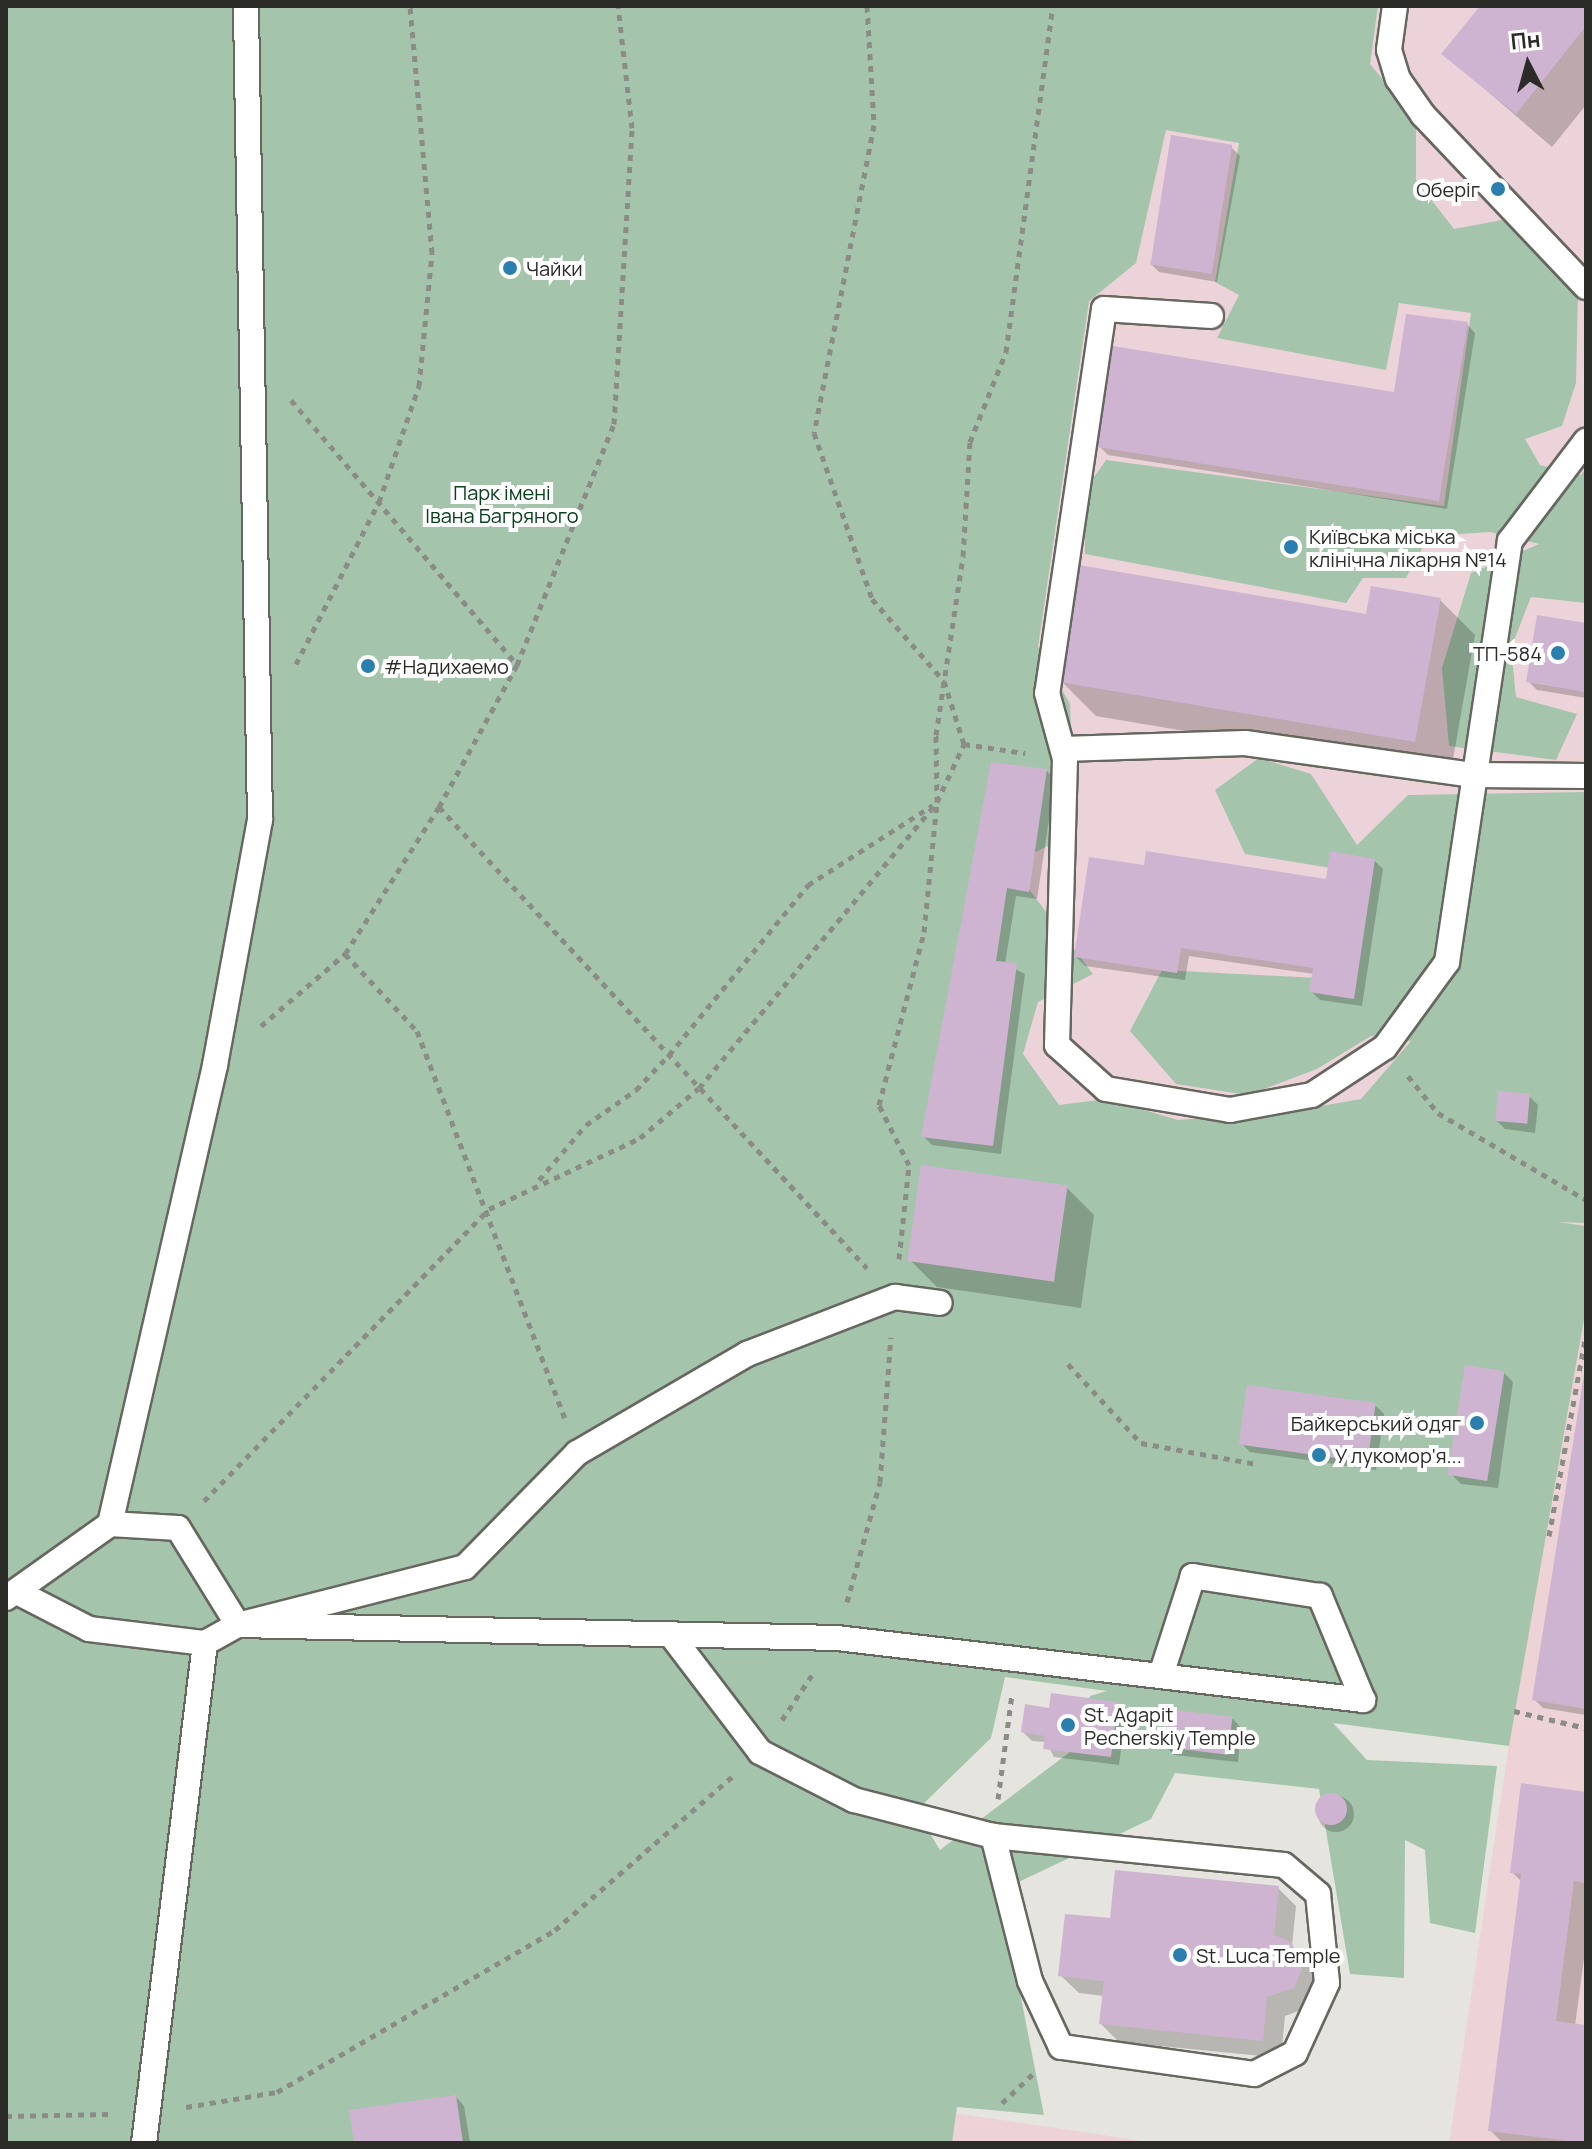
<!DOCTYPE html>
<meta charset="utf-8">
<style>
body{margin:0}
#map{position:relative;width:1592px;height:2149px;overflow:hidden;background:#e5e4de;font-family:Manrope,sans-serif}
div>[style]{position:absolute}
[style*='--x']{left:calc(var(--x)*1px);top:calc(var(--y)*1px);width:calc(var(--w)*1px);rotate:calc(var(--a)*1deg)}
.education>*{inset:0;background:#edd3d5}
.medical>*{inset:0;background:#ecd3d9}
.green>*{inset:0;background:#a4c5ab}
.shadow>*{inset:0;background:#0003}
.round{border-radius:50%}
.building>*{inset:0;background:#cfb4d2;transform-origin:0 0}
.path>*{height:5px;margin-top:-2.5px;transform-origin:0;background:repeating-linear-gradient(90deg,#8c8c87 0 6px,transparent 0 12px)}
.roads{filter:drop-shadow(2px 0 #676761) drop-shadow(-2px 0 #676761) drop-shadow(0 2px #676761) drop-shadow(0 -2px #676761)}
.lane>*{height:24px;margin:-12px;padding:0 12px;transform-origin:12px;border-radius:12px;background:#fff}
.dots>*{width:22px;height:22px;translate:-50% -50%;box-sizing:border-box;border:4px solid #fff;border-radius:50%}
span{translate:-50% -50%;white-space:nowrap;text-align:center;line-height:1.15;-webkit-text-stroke:8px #fff;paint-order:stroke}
.poi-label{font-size:20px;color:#2b2b28}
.right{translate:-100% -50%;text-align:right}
.left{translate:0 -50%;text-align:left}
.park-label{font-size:20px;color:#08401e}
.frame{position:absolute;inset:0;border:8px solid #2b2b28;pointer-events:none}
.north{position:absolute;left:1488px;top:24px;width:80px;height:80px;-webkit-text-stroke:6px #fff;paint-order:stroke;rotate:354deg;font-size:22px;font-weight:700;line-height:32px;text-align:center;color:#2b2b28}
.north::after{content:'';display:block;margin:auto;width:28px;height:36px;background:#2b2b28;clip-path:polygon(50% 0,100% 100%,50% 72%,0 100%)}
</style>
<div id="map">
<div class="education">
<div style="clip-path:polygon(1586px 1308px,1586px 2143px,1449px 2143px,1514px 1711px)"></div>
<div style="clip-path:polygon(814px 2092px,1156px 2143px,807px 2143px)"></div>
</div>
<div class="medical">
<div style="clip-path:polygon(1079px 6px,1586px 6px,1586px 1226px,921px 1137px)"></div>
</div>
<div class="green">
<div style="clip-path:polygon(evenodd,6px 6px,1378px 6px,1370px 64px,1416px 119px,1416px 180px,1454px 229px,1502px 220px,1578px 293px,1576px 383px,1562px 426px,1525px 439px,1540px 465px,1581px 475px,1586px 468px,1586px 603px,1531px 597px,1511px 648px,1516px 697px,1577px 714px,1556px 760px,1449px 746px,1442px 668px,1471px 573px,1539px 544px,1490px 532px,1429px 536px,1406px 578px,1363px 578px,1346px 603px,1085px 554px,1085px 490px,1106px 460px,1444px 506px,1471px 313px,1399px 303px,1386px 370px,1217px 338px,1239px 295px,1215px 282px,1239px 143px,1166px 130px,1136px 263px,1089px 301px,1038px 647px,1070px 704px,1075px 833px,1010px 864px,1093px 974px,1038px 1002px,1023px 1054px,1059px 1105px,1106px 1099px,1178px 1120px,1287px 1112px,1361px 1099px,1411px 1041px,1371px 1036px,1317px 1069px,1248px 1095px,1176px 1084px,1130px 1031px,1162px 970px,1338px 979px,1349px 871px,1245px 854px,1215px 790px,1259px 758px,1311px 774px,1357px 845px,1408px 795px,1586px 792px,1586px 1223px,1558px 1222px,1586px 1226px,1586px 1308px,1509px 1746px,1333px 1723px,1367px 1760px,1497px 1766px,1475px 1933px,1430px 1923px,1425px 1850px,1405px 1840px,1404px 1978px,1350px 1974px,1319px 1789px,1175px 1773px,1151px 1819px,1000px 1891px,1044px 2115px,957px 2107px,952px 2143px,6px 2143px,6px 6px,1005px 1677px,1107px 1691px,1090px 1696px,1070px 1752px,940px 1850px,916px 1811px,991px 1738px,1005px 1677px)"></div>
</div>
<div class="shadow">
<div style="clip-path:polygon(1483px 6px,1586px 6px,1586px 105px,1552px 147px,1444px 54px)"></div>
<div style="clip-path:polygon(1231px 147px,1240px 156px,1217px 282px,1159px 272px,1150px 263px)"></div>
<div style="clip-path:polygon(1467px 324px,1475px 333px,1447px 509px,1108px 455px,1099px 446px,1396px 394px)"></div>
<div style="clip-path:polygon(1440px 600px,1475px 635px,1450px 776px,1096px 716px,1061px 681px)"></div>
<div style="clip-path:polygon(1586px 625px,1586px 698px,1537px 690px,1528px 681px)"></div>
<div style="clip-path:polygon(992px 764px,1047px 771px,1055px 780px,1037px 899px,1016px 896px,1005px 964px,1025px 974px,1001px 1154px,932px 1145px,923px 1136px)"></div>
<div style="clip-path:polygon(1374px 860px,1383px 869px,1362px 1006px,1320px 1000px,1311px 991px,1314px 974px,1189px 956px,1185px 980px,1085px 966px,1076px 957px,1146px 867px,1328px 881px)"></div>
<div style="clip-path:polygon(1529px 1096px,1538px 1105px,1535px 1133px,1505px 1129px,1496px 1120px)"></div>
<div style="clip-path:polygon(1067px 1188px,1094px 1215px,1081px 1308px,937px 1287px,910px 1260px)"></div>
<div style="clip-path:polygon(1504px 1373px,1513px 1382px,1498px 1488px,1461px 1484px,1452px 1475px)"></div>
<div style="clip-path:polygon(1586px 1376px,1586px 1715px,1543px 1708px,1534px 1699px)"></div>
<div style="clip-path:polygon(1375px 1405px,1384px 1414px,1376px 1470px,1250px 1452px,1241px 1443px)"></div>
<div style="clip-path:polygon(1117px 1704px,1126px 1713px,1119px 1765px,1054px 1757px,1046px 1742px,1032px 1741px,1023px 1732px,1051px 1710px)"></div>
<div style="clip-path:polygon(1233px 1719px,1241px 1728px,1238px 1762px,1174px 1755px,1165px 1746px)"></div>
<div style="clip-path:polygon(1586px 1794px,1586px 1943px,1575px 2026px,1586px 2027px,1586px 2143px,1503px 2143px,1490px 2130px,1522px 1882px,1512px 1872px)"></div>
<div class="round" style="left:1318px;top:1796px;width:36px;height:36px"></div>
<div style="clip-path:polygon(1278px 1888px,1296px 1906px,1292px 1946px,1309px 1964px,1319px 1989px,1312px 2006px,1285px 2016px,1281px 2058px,1119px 2042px,1101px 2024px,1104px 1996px,1079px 1993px,1060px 1975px,1112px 1920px)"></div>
<div style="clip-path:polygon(456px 2097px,464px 2106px,470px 2143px,356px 2143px)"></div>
</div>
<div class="building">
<div style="clip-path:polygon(1480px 6px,1586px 6px,1586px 26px,1516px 114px,1441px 54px)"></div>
<div style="left:1171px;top:135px;width:62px;height:131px;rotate:9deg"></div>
<div style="clip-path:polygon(1406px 314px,1468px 322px,1439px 501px,1097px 447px,1113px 346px,1394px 392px)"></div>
<div style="clip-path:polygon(1079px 565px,1366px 614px,1371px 586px,1441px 598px,1415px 742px,1059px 682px)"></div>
<div style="clip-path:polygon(1537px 615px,1586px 623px,1586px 692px,1526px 682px)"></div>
<div style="clip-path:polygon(991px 762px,1047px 769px,1029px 892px,1007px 888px,996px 961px,1017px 963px,993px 1146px,921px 1137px)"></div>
<div style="clip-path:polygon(1146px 851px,1326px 879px,1330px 851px,1375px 859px,1354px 999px,1309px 992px,1313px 968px,1181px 948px,1177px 973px,1074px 957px,1089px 857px,1144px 865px)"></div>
<div style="left:1498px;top:1091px;width:32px;height:30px;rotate:5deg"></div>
<div style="left:921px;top:1165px;width:148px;height:97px;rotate:8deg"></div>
<div style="left:1465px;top:1365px;width:40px;height:111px;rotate:9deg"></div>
<div style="clip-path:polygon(1584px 1374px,1586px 1374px,1586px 1709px,1532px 1700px)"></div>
<div style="left:1247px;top:1385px;width:130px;height:60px;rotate:8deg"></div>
<div style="clip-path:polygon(1051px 1693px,1118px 1702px,1111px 1757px,1043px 1749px,1045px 1736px,1021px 1732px,1025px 1704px,1049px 1708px)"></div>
<div style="left:1167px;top:1709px;width:66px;height:38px;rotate:7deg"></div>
<div style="clip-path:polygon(1521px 1783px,1586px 1792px,1586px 1883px,1574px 1881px,1556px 2021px,1586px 2025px,1586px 2143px,1488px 2131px,1521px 1874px,1510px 1873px)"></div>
<div class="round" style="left:1315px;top:1793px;width:32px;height:32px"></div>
<div style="clip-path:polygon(1115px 1870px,1279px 1886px,1274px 1935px,1292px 1943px,1302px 1969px,1294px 1988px,1267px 1997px,1263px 2041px,1099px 2024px,1104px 1981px,1058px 1976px,1065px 1914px,1110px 1918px)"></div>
<div style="clip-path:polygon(456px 2095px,463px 2143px,354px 2143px,349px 2110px)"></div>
</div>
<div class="path">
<div style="--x:867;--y:6;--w:119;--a:86.6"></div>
<div style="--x:874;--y:125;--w:314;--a:101"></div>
<div style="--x:814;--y:433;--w:176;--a:70.7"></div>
<div style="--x:872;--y:599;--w:109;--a:48.7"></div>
<div style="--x:944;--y:681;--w:66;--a:72.4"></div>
<div style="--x:291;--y:400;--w:348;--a:49.5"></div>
<div style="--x:517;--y:665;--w:162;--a:118.8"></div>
<div style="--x:439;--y:807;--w:174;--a:122.6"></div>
<div style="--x:296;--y:664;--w:182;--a:-62.9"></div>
<div style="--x:379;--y:502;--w:123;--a:-71"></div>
<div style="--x:419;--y:386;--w:134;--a:-84.4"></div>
<div style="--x:432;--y:253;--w:248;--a:-95.1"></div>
<div style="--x:517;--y:665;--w:260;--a:-68.1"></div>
<div style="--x:614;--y:424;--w:297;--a:-86.5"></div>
<div style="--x:632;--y:128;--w:123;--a:-96.5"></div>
<div style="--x:439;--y:807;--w:629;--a:47.13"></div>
<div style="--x:261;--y:1026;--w:111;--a:-40.6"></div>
<div style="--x:345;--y:954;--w:105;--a:46.9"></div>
<div style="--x:417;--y:1031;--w:414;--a:69.1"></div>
<div style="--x:1408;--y:1076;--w:48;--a:51"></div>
<div style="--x:1438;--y:1113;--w:172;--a:30.4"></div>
<div style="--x:539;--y:1180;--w:72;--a:-49.5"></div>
<div style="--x:586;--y:1125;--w:61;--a:-35"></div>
<div style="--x:636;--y:1090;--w:48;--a:-46.7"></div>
<div style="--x:669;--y:1055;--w:220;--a:-50.7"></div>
<div style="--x:808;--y:885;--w:148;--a:-32.6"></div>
<div style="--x:899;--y:1259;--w:95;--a:-83.9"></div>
<div style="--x:909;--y:1165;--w:67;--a:-116.6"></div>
<div style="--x:879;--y:1105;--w:179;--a:-75.4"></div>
<div style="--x:924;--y:932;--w:131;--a:-84.3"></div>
<div style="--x:937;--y:802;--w:67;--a:-90.9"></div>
<div style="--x:936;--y:735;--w:181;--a:-81.4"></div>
<div style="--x:963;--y:556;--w:114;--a:-86.5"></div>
<div style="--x:970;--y:442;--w:97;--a:-68.2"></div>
<div style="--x:1006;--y:352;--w:349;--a:-82.3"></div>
<div style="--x:1068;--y:1364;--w:108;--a:47.3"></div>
<div style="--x:1141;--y:1443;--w:118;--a:10.3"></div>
<div style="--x:204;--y:1501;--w:408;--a:-45.7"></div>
<div style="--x:489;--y:1209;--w:167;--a:-25.2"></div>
<div style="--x:640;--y:1138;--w:77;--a:-40.3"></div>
<div style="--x:699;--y:1088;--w:372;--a:-50.2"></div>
<div style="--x:937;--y:802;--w:64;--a:-65"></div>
<div style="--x:964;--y:744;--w:62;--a:8.4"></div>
<div style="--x:1549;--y:1536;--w:205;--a:-79.6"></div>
<div style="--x:847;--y:1602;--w:124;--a:-74.6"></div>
<div style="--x:880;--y:1482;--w:145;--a:-85.7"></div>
<div style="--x:1514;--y:1711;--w:74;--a:13.3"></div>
<div style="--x:782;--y:1720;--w:54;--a:-56.3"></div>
<div style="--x:998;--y:1799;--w:106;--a:-82.4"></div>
<div style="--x:1002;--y:2103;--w:45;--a:-43.2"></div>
<div style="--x:186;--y:2107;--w:92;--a:-9.4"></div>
<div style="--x:277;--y:2092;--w:322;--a:-30.2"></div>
<div style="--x:555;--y:1930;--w:237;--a:-40.9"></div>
<div style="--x:6;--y:2116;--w:103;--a:-1.1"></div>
</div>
<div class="roads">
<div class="lane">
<div style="--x:1395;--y:6;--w:44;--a:97.8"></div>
<div style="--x:1389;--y:50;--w:30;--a:73"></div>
<div style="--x:1398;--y:79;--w:44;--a:55.2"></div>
<div style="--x:1423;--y:115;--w:237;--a:46.5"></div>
<div style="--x:1211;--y:316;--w:107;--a:-176.3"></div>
<div style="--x:1104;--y:309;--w:388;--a:98.4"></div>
<div style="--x:1047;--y:693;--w:68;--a:74.7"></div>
<div style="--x:1065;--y:759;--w:286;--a:91.6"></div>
<div style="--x:1057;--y:1045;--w:66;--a:41.9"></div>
<div style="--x:1106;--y:1089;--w:126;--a:9.6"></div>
<div style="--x:1230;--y:1110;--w:83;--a:-10.4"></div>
<div style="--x:1312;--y:1095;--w:87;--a:-33.3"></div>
<div style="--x:1385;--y:1047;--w:105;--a:-53.9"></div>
<div style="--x:1447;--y:962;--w:426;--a:-81.5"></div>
<div style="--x:1510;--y:541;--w:126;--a:-52.8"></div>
<div style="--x:1063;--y:749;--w:182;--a:-1.9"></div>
<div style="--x:1245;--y:743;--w:231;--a:8"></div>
<div style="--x:1474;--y:775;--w:112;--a:0.5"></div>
<div style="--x:110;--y:1524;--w:68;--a:3.4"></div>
<div style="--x:178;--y:1528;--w:114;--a:58.3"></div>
<div style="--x:238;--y:1625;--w:234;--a:-14.3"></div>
<div style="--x:465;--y:1567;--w:160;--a:-45.5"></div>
<div style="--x:577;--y:1453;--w:197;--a:-30.2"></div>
<div style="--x:747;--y:1354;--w:159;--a:-21.1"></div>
<div style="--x:895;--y:1297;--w:45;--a:7.6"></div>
<div style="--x:17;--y:1592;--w:81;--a:27.2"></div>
<div style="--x:89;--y:1629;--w:117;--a:6.9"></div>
<div style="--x:205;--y:1643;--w:38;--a:-29"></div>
<div style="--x:238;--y:1625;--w:599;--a:1.24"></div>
<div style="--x:837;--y:1638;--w:530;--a:6.72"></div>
<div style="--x:1363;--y:1700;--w:113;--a:-112.5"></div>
<div style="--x:1320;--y:1596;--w:129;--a:-171.1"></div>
<div style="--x:1193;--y:1576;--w:104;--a:107.9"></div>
<div style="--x:6;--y:1598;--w:128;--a:-35.4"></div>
<div style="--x:110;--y:1524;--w:471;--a:-77.1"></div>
<div style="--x:215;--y:1065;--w:249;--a:-79.6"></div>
<div style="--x:260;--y:820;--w:814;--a:-90.99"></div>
<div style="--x:671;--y:1635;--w:147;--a:52.7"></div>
<div style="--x:760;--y:1752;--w:106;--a:27.1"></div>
<div style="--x:854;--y:1800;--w:144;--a:14.5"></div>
<div style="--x:993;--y:1836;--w:292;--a:5.7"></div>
<div style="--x:1284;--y:1865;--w:45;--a:40.5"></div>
<div style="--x:1318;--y:1894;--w:89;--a:84.2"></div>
<div style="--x:1327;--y:1983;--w:77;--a:114.6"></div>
<div style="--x:1295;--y:2053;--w:46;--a:152.9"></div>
<div style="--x:1254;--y:2074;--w:195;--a:-172"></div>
<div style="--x:1061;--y:2047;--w:73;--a:-115.2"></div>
<div style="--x:1030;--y:1981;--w:150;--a:-104.3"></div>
<div style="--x:144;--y:2143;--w:504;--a:-83.04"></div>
</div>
</div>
<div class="dots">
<div style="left:1498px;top:189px;background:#2b7faf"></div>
<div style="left:510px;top:268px;background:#2b7faf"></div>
<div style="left:1291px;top:547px;background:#2b7faf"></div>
<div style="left:1558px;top:653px;background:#2b7faf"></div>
<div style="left:368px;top:666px;background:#2b7faf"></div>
<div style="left:1477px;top:1423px;background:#2b7faf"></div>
<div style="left:1319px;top:1455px;background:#2b7faf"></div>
<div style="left:1068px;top:1725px;background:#2b7faf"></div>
<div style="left:1180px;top:1955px;background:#2b7faf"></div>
</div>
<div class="poi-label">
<span class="right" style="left:1480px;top:189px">Оберіг</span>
<span class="left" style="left:526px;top:268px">Чайки</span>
<span class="left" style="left:1309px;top:548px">Київська міська<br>клінічна лікарня №14</span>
<span class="right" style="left:1542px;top:653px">ТП-584</span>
<span class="left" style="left:384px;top:666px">#Надихаемо</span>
<span class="right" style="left:1461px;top:1423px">Байкерський одяг</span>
<span class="left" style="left:1335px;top:1455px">У лукомор'я...</span>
<span class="left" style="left:1084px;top:1726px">St. Agapit<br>Pecherskiy Temple</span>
<span class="left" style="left:1196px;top:1955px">St. Luca Temple</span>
</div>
<div class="park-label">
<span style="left:502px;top:504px">Парк імені<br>Івана Багряного</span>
</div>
<div class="frame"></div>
<div class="north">Пн</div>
</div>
